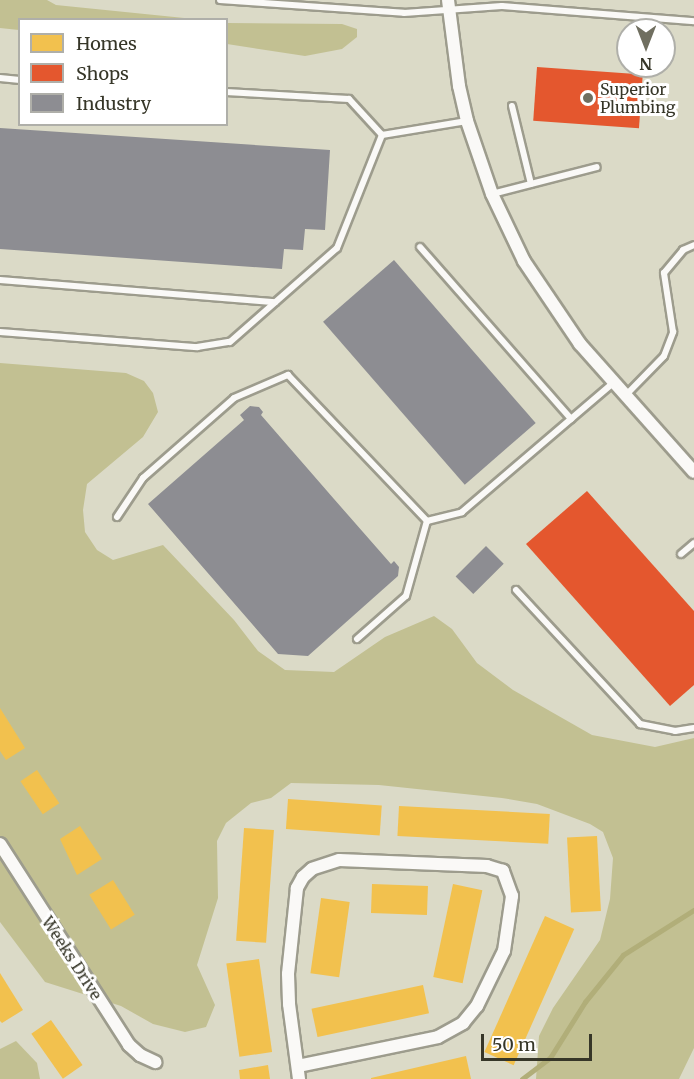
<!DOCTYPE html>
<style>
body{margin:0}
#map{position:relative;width:694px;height:1079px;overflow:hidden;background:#dbdac7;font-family:Merriweather,serif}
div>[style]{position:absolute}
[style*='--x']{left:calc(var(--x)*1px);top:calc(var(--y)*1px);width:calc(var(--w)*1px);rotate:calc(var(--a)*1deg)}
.forest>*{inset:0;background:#c2c092}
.homes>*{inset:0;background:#f2c14e;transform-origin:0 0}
.shops>*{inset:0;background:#e4572e;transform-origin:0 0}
.industry>*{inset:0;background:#8d8d92;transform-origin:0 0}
.stream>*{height:4.5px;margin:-2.25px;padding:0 2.25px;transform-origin:2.25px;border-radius:2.25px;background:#b1ae79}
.roads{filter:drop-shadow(2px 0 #9d9c8d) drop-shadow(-2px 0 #9d9c8d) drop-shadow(0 2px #9d9c8d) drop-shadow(0 -2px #9d9c8d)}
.service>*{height:6px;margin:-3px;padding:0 3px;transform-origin:3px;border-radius:3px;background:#faf9f7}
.minor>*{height:12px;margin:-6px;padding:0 6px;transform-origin:6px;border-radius:6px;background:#faf9f7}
.dots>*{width:16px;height:16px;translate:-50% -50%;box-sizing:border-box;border:3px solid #fff;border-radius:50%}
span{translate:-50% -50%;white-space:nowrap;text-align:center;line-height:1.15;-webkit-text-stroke:6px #fff;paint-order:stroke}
.poi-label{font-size:16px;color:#363628}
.left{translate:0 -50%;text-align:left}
.street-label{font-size:16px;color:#363628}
.legend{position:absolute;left:18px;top:18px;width:210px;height:108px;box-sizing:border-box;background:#fff;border:2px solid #afafa9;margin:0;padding:8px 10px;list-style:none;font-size:18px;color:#363628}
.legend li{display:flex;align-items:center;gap:12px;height:30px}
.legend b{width:30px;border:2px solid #afafa9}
.north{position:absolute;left:616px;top:18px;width:60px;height:60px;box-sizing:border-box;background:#fff;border:2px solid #afafa9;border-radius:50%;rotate:180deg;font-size:16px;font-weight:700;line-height:24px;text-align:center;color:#363628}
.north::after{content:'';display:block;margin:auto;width:21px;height:27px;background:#706f60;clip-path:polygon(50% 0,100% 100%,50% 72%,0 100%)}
.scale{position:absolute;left:481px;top:1034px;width:111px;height:27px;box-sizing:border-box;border:3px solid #363628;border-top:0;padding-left:8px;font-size:18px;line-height:21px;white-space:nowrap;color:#363628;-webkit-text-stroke:4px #fff;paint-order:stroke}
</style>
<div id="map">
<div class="forest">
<div style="clip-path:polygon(0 0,47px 0,56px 5px,194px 19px,20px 20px,19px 30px,0 28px)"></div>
<div style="clip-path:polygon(227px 23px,342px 24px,357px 29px,357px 37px,342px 49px,305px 56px,227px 44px)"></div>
<div style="clip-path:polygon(0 363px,126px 373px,144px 381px,153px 393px,158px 412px,143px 437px,87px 484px,83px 510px,85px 532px,97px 550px,113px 560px,163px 545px,234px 620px,258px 651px,285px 670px,334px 672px,385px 637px,434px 616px,452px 629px,477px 663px,513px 690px,592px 735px,655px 747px,694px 738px,694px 1048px,679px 1079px,536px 1079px,539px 1036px,553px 1008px,600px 940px,610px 899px,613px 858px,603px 832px,590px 824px,537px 804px,502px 798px,379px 785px,291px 783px,271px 798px,251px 803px,226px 823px,217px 841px,218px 898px,197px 965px,215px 1005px,206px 1027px,185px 1032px,153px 1024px,121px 1006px,45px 982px,0 922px)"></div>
<div style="clip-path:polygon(16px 1041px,37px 1063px,40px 1079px,0 1079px,0 1049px)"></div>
</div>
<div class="homes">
<div style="clip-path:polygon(0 708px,25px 748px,6px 760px,0 751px)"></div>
<div style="left:37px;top:770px;width:40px;height:20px;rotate:56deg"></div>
<div style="left:288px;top:799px;width:94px;height:30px;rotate:4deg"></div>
<div style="left:399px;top:806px;width:151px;height:30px;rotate:3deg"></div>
<div style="clip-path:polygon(80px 826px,102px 859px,77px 875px,60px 839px)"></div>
<div style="left:244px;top:828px;width:30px;height:113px;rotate:4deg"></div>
<div style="left:597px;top:836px;width:75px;height:30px;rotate:87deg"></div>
<div style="left:113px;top:880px;width:41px;height:28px;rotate:58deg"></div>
<div style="left:372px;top:884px;width:56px;height:29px;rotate:2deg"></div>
<div style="left:453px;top:884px;width:30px;height:95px;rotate:12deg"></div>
<div style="left:321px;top:898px;width:29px;height:76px;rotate:8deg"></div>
<div style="left:545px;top:916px;width:32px;height:149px;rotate:24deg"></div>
<div style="left:259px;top:959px;width:94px;height:33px;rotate:82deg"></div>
<div style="clip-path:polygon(0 973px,23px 1010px,2px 1023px,0 1021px)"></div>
<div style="left:423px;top:985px;width:29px;height:114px;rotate:78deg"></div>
<div style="left:51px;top:1020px;width:55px;height:24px;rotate:55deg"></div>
<div style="clip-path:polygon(466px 1056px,471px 1079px,371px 1079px,371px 1078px)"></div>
<div style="clip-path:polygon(268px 1065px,270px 1079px,240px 1079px,239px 1070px)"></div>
</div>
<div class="shops">
<div style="left:537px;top:67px;width:106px;height:54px;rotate:4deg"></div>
<div style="clip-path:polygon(587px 491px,694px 611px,694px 685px,670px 706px,526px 544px)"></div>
</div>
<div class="industry">
<div style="clip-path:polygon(0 128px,330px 150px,325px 230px,305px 229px,303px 250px,284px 249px,282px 269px,0 249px)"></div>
<div style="left:394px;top:260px;width:216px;height:94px;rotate:49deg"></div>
<div style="clip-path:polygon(250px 406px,259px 407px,263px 412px,261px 415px,334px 499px,391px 564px,394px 561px,399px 567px,398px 576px,308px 656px,278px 654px,148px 504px,244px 420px,240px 415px)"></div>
<div style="left:486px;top:546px;width:25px;height:43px;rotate:45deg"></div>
</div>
<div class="stream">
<div style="--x:522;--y:1079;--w:35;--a:-37"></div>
<div style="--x:550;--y:1058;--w:66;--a:-58"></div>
<div style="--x:585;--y:1002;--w:60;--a:-51"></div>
<div style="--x:623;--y:955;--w:84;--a:-32.4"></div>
</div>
<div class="roads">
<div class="service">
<div style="--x:220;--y:0;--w:184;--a:4"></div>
<div style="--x:404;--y:13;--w:98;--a:-4.1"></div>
<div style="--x:502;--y:6;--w:193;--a:4.5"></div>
<div style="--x:0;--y:78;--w:20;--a:6"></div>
<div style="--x:226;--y:92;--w:123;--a:3.3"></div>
<div style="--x:349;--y:99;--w:49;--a:47.5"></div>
<div style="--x:512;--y:106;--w:80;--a:76.3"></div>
<div style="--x:382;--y:135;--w:86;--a:-9.4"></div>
<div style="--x:492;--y:194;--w:108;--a:-14.4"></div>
<div style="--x:420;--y:247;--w:229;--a:48.7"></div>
<div style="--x:0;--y:280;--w:276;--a:4.6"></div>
<div style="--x:0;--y:332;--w:198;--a:4.4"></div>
<div style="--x:197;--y:347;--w:33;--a:-9"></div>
<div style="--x:230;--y:342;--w:142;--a:-41.3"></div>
<div style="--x:337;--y:248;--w:122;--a:-68.3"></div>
<div style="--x:626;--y:395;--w:54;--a:-45.7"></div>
<div style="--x:664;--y:356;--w:26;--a:-69"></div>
<div style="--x:673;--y:332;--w:60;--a:-98.7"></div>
<div style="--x:664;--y:273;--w:30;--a:-50"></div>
<div style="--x:683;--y:250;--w:12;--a:-24"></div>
<div style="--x:117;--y:517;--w:47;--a:-56.3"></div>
<div style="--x:143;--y:478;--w:121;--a:-41.3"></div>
<div style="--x:234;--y:398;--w:59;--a:-23.1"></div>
<div style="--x:288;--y:375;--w:202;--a:46.4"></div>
<div style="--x:427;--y:521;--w:36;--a:-14"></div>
<div style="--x:462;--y:512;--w:200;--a:-40.5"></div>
<div style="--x:681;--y:554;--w:17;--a:-40"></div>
<div style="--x:516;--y:590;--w:183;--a:47.2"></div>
<div style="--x:640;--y:724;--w:36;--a:11"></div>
<div style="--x:675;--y:731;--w:19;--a:-9"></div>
<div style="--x:357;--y:639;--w:65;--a:-41.3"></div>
<div style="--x:406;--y:596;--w:78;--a:-74.4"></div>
</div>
<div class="minor">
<div style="--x:448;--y:0;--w:87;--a:82.7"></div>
<div style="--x:459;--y:86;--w:36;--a:77"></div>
<div style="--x:467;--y:121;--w:77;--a:71.1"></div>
<div style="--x:492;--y:194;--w:74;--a:64.5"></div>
<div style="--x:524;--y:261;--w:100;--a:56"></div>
<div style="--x:580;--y:344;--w:171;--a:48.3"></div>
<div style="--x:0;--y:844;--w:239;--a:57.3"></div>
<div style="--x:129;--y:1045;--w:15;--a:42"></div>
<div style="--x:140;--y:1055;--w:17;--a:25"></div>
<div style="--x:298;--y:1066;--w:143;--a:-11.7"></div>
<div style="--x:438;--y:1037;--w:29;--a:-29"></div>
<div style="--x:463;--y:1023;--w:22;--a:-51"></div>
<div style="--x:477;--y:1006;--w:61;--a:-63.9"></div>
<div style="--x:504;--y:951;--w:56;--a:-81.7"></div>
<div style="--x:512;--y:896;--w:27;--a:-110"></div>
<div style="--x:503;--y:871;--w:17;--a:-163"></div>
<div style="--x:487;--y:866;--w:148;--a:-177.7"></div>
<div style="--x:339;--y:860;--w:28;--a:162"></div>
<div style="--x:312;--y:869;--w:12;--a:138"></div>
<div style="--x:303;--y:877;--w:13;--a:119"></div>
<div style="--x:297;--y:888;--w:86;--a:96"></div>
<div style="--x:288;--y:974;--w:30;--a:88"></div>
<div style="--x:289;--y:1004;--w:76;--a:82.4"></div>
</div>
</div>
<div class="dots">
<div style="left:588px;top:98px;background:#706f60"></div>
</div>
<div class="poi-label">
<span class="left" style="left:600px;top:98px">Superior<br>Plumbing</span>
</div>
<div class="street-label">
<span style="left:72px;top:958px;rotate:57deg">Weeks Drive</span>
</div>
<ul class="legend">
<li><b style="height:16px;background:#f2c14e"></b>Homes</li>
<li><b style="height:16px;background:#e4572e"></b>Shops</li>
<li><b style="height:16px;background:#8d8d92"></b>Industry</li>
</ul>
<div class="north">N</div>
<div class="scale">50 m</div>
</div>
